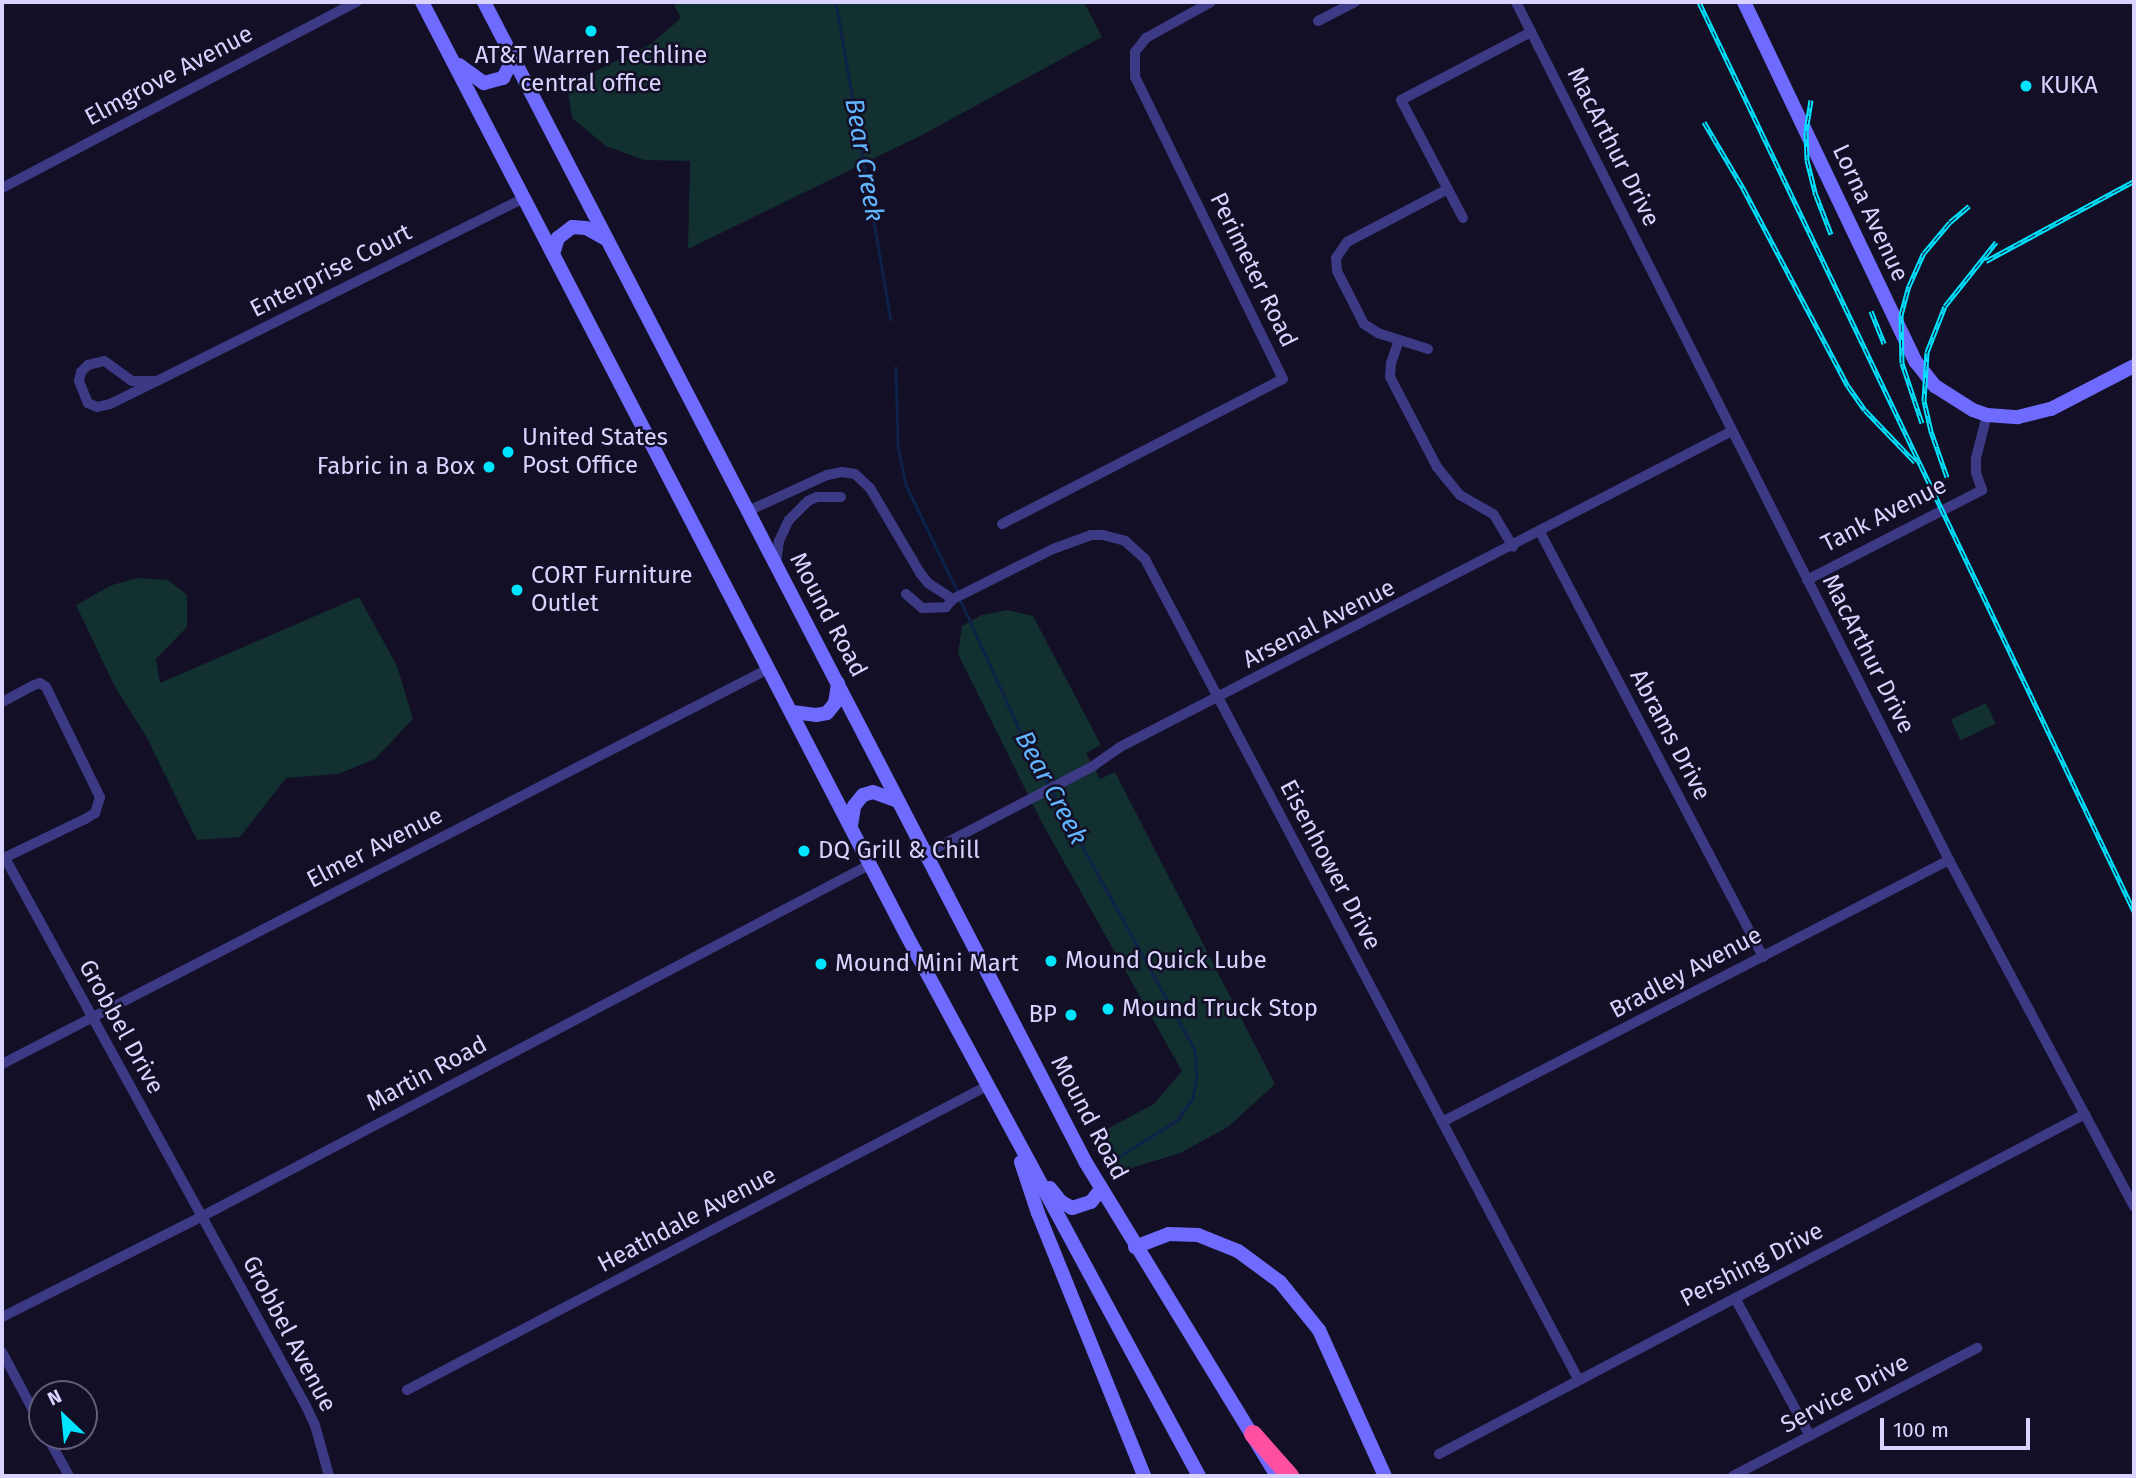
<!DOCTYPE html>
<style>
body{margin:0}
#map{position:relative;width:2136px;height:1478px;overflow:hidden;background:#130f26;font-family:"Fira Sans",sans-serif}
div>[style]{position:absolute}
[style*='--x']{left:calc(var(--x)*1px);top:calc(var(--y)*1px);width:calc(var(--w)*1px);rotate:calc(var(--a)*1deg)}
.green>*{inset:0;background:#12302f;transform-origin:0 0}
.stream>*{height:2.5px;margin:-1.25px;padding:0 1.25px;transform-origin:1.25px;border-radius:1.25px;background:#0c2248}
.street>*{height:10px;margin:-5px;padding:0 5px;transform-origin:5px;border-radius:5px;background:#3d3a85}
.secondary>*{height:14px;margin:-7px;padding:0 7px;transform-origin:7px;border-radius:7px;background:#6f6bff}
.highway>*{height:18px;margin:-9px;padding:0 9px;transform-origin:9px;border-radius:9px;background:#ff4fa3}
.rail>*{height:5px;margin-top:-2.5px;transform-origin:0;background:repeating-linear-gradient(90deg,#130f26 0 8px,#00e5ff 0 16px);box-sizing:border-box;border-block:2px solid #00e5ff}
.dots>*{width:19px;height:19px;translate:-50% -50%;box-sizing:border-box;border:4px solid #130f26;border-radius:50%}
span{translate:-50% -50%;white-space:nowrap;text-align:center;line-height:1.15;-webkit-text-stroke:5px #130f26;paint-order:stroke}
.poi-label{font-size:24px;color:#d9d4ff}
.left{translate:0 -50%;text-align:left}
.right{translate:-100% -50%;text-align:right}
.street-label{font-size:24px;color:#d9d4ff}
.water-label{font-size:26px;color:#62b6ff;font-style:italic}
.frame{position:absolute;inset:0;border:4px solid #d9d4ff;pointer-events:none}
.north{position:absolute;left:28px;top:1380px;width:70px;height:70px;box-sizing:border-box;background:#130f26;border:2px solid #625e7d;border-radius:50%;rotate:334deg;font-size:19px;font-weight:700;line-height:28px;text-align:center;color:#d9d4ff}
.north::after{content:'';display:block;margin:auto;width:24px;height:32px;background:#00e5ff;clip-path:polygon(50% 0,100% 100%,50% 72%,0 100%)}
.scale{position:absolute;left:1880px;top:1418px;width:150px;height:32px;box-sizing:border-box;border:4px solid #d9d4ff;border-top:0;padding-left:9px;font-size:21px;line-height:24px;white-space:nowrap;color:#d9d4ff;-webkit-text-stroke:5px #130f26;paint-order:stroke}
</style>
<div id="map">
<div class="green">
<div style="clip-path:polygon(673px 2px,1084px 2px,1102px 37px,922px 135px,688px 249px,690px 161px,644px 160px,606px 146px,572px 118px,567px 85px,651px 44px,681px 18px)"></div>
<div style="clip-path:polygon(138px 578px,168px 580px,187px 595px,187px 627px,156px 659px,160px 683px,359px 597px,397px 666px,413px 719px,375px 759px,338px 774px,286px 778px,240px 837px,197px 840px,146px 736px,115px 687px,76px 605px,112px 585px)"></div>
<div style="clip-path:polygon(1008px 610px,1033px 616px,1101px 745px,1086px 753px,1100px 779px,1115px 772px,1275px 1084px,1228px 1127px,1180px 1153px,1125px 1170px,1103px 1154px,1096px 1135px,1154px 1104px,1182px 1071px,1042px 823px,958px 654px,962px 626px,982px 615px)"></div>
<div style="left:1986px;top:703px;width:23px;height:39px;rotate:65deg"></div>
</div>
<div class="stream">
<div style="--x:836;--y:2;--w:322;--a:80.2"></div>
<div style="--x:896;--y:367;--w:79;--a:88.5"></div>
<div style="--x:898;--y:446;--w:40;--a:78"></div>
<div style="--x:906;--y:485;--w:119;--a:64.1"></div>
<div style="--x:960;--y:599;--w:159;--a:65.5"></div>
<div style="--x:1026;--y:744;--w:47;--a:60.7"></div>
<div style="--x:1052;--y:791;--w:296;--a:61.1"></div>
<div style="--x:1195;--y:1050;--w:26;--a:86"></div>
<div style="--x:1197;--y:1076;--w:22;--a:100"></div>
<div style="--x:1193;--y:1098;--w:27;--a:124"></div>
<div style="--x:1178;--y:1120;--w:80;--a:147.7"></div>
</div>
<div class="street">
<div style="--x:1516;--y:2;--w:961;--a:63.22"></div>
<div style="--x:1949;--y:860;--w:393;--a:61.9"></div>
<div style="--x:1318;--y:21;--w:42;--a:-27.2"></div>
<div style="--x:2;--y:188;--w:401;--a:-27.7"></div>
<div style="--x:1463;--y:218;--w:133;--a:-117.7"></div>
<div style="--x:1401;--y:100;--w:147;--a:-27.6"></div>
<div style="--x:1399;--y:340;--w:24;--a:109"></div>
<div style="--x:1391;--y:363;--w:14;--a:94"></div>
<div style="--x:1390;--y:377;--w:102;--a:62.4"></div>
<div style="--x:1437;--y:467;--w:36;--a:51"></div>
<div style="--x:1460;--y:495;--w:39;--a:30"></div>
<div style="--x:1494;--y:515;--w:37;--a:59"></div>
<div style="--x:1428;--y:349;--w:52;--a:-162.3"></div>
<div style="--x:1378;--y:333;--w:17;--a:-147"></div>
<div style="--x:1364;--y:324;--w:59;--a:-117"></div>
<div style="--x:1337;--y:271;--w:13;--a:-94"></div>
<div style="--x:1336;--y:258;--w:19;--a:-55"></div>
<div style="--x:1347;--y:242;--w:114;--a:-27.7"></div>
<div style="--x:157;--y:381;--w:25;--a:180"></div>
<div style="--x:132;--y:381;--w:34;--a:-144"></div>
<div style="--x:104;--y:361;--w:16;--a:166"></div>
<div style="--x:88;--y:365;--w:10;--a:135"></div>
<div style="--x:81;--y:372;--w:9;--a:103"></div>
<div style="--x:79;--y:381;--w:24;--a:68"></div>
<div style="--x:88;--y:403;--w:10;--a:24"></div>
<div style="--x:97;--y:407;--w:13;--a:-13"></div>
<div style="--x:110;--y:404;--w:52;--a:-26.1"></div>
<div style="--x:157;--y:381;--w:410;--a:-26.5"></div>
<div style="--x:748;--y:511;--w:87;--a:-24.5"></div>
<div style="--x:827;--y:475;--w:15;--a:-11"></div>
<div style="--x:842;--y:472;--w:13;--a:9"></div>
<div style="--x:855;--y:474;--w:21;--a:43"></div>
<div style="--x:870;--y:488;--w:99;--a:59.5"></div>
<div style="--x:920;--y:573;--w:13;--a:51"></div>
<div style="--x:928;--y:583;--w:30;--a:33"></div>
<div style="--x:1002;--y:524;--w:316;--a:-27.3"></div>
<div style="--x:1283;--y:379;--w:336;--a:-116.1"></div>
<div style="--x:1135;--y:77;--w:25;--a:-90"></div>
<div style="--x:1135;--y:52;--w:18;--a:-52"></div>
<div style="--x:1146;--y:38;--w:74;--a:-29"></div>
<div style="--x:1540;--y:532;--w:480;--a:62.3"></div>
<div style="--x:776;--y:564;--w:23;--a:-83"></div>
<div style="--x:779;--y:541;--w:23;--a:-65"></div>
<div style="--x:789;--y:520;--w:27;--a:-45"></div>
<div style="--x:808;--y:501;--w:10;--a:-24"></div>
<div style="--x:817;--y:497;--w:24;--a:0"></div>
<div style="--x:1807;--y:580;--w:197;--a:-27.2"></div>
<div style="--x:1982;--y:490;--w:18;--a:-109"></div>
<div style="--x:1976;--y:473;--w:15;--a:-90"></div>
<div style="--x:1976;--y:458;--w:44;--a:-75.7"></div>
<div style="--x:906;--y:594;--w:21;--a:41"></div>
<div style="--x:922;--y:608;--w:24;--a:-2"></div>
<div style="--x:946;--y:607;--w:11;--a:-49"></div>
<div style="--x:953;--y:599;--w:112;--a:-26.6"></div>
<div style="--x:1053;--y:549;--w:40;--a:-20.2"></div>
<div style="--x:1091;--y:535;--w:12;--a:0"></div>
<div style="--x:1103;--y:535;--w:23;--a:15"></div>
<div style="--x:1125;--y:541;--w:27;--a:42"></div>
<div style="--x:1145;--y:559;--w:927;--a:62.16"></div>
<div style="--x:2;--y:702;--w:36;--a:-28"></div>
<div style="--x:34;--y:685;--w:6;--a:-18"></div>
<div style="--x:40;--y:683;--w:7;--a:34"></div>
<div style="--x:46;--y:687;--w:123;--a:63.9"></div>
<div style="--x:100;--y:797;--w:17;--a:107"></div>
<div style="--x:95;--y:813;--w:12;--a:149"></div>
<div style="--x:85;--y:819;--w:92;--a:154.3"></div>
<div style="--x:925;--y:854;--w:190;--a:-27.6"></div>
<div style="--x:1093;--y:766;--w:33;--a:-35"></div>
<div style="--x:1120;--y:747;--w:689;--a:-27.31"></div>
<div style="--x:5;--y:858;--w:625;--a:61.22"></div>
<div style="--x:306;--y:1406;--w:21;--a:65"></div>
<div style="--x:315;--y:1425;--w:53;--a:74.6"></div>
<div style="--x:2;--y:1064;--w:862;--a:-27.28"></div>
<div style="--x:1442;--y:1122;--w:571;--a:-27.33"></div>
<div style="--x:1735;--y:1298;--w:157;--a:61.5"></div>
<div style="--x:2;--y:1317;--w:223;--a:-26.7"></div>
<div style="--x:201;--y:1217;--w:757;--a:-27.78"></div>
<div style="--x:2;--y:1352;--w:85;--a:61.9"></div>
<div style="--x:407;--y:1390;--w:655;--a:-27.66"></div>
<div style="--x:47;--y:1436;--w:46;--a:61.2"></div>
<div style="--x:1439;--y:1454;--w:730;--a:-27.76"></div>
<div style="--x:1733;--y:1476;--w:276;--a:-27.7"></div>
</div>
<div class="secondary">
<div style="--x:422;--y:2;--w:1052;--a:62.56"></div>
<div style="--x:907;--y:936;--w:614;--a:61.6"></div>
<div style="--x:484;--y:2;--w:1308;--a:62.59"></div>
<div style="--x:1086;--y:1163;--w:367;--a:58.6"></div>
<div style="--x:1744;--y:2;--w:399;--a:64.5"></div>
<div style="--x:1916;--y:362;--w:31;--a:52"></div>
<div style="--x:1935;--y:386;--w:45;--a:32.3"></div>
<div style="--x:1973;--y:410;--w:15;--a:20"></div>
<div style="--x:1987;--y:415;--w:31;--a:4"></div>
<div style="--x:2018;--y:417;--w:34;--a:-14"></div>
<div style="--x:2051;--y:409;--w:93;--a:-27.4"></div>
<div style="--x:459;--y:65;--w:31;--a:36"></div>
<div style="--x:484;--y:83;--w:20;--a:-15"></div>
<div style="--x:503;--y:78;--w:21;--a:-62"></div>
<div style="--x:553;--y:254;--w:17;--a:-73"></div>
<div style="--x:558;--y:238;--w:18;--a:-38"></div>
<div style="--x:572;--y:227;--w:14;--a:4"></div>
<div style="--x:586;--y:228;--w:23;--a:29"></div>
<div style="--x:792;--y:712;--w:24;--a:7"></div>
<div style="--x:816;--y:715;--w:11;--a:-10"></div>
<div style="--x:827;--y:713;--w:13;--a:-51"></div>
<div style="--x:835;--y:703;--w:20;--a:-81"></div>
<div style="--x:851;--y:826;--w:20;--a:-81"></div>
<div style="--x:854;--y:806;--w:14;--a:-51"></div>
<div style="--x:863;--y:795;--w:10;--a:-17"></div>
<div style="--x:873;--y:792;--w:27;--a:20"></div>
<div style="--x:1021;--y:1162;--w:54;--a:71.6"></div>
<div style="--x:1038;--y:1213;--w:284;--a:68"></div>
<div style="--x:1050;--y:1188;--w:16;--a:52"></div>
<div style="--x:1060;--y:1201;--w:14;--a:30"></div>
<div style="--x:1072;--y:1208;--w:20;--a:-18"></div>
<div style="--x:1091;--y:1202;--w:16;--a:-52"></div>
<div style="--x:1135;--y:1247;--w:36;--a:-21"></div>
<div style="--x:1169;--y:1234;--w:29;--a:2"></div>
<div style="--x:1198;--y:1235;--w:43;--a:21.8"></div>
<div style="--x:1238;--y:1251;--w:52;--a:36.4"></div>
<div style="--x:1280;--y:1282;--w:62;--a:50.9"></div>
<div style="--x:1319;--y:1330;--w:160;--a:65.7"></div>
</div>
<div class="highway">
<div style="--x:1253;--y:1434;--w:56;--a:48.6"></div>
</div>
<div class="rail">
<div style="--x:1699;--y:2;--w:1008;--a:64.43"></div>
<div style="--x:1811;--y:100;--w:31;--a:99"></div>
<div style="--x:1806;--y:131;--w:29;--a:88"></div>
<div style="--x:1807;--y:160;--w:36;--a:76"></div>
<div style="--x:1816;--y:195;--w:42;--a:69"></div>
<div style="--x:1704;--y:122;--w:77;--a:59.4"></div>
<div style="--x:1743;--y:188;--w:224;--a:62.1"></div>
<div style="--x:1848;--y:386;--w:29;--a:55"></div>
<div style="--x:1865;--y:410;--w:72;--a:46.1"></div>
<div style="--x:1986;--y:261;--w:168;--a:-28.4"></div>
<div style="--x:1871;--y:311;--w:35;--a:68"></div>
<div style="--x:1922;--y:423;--w:63;--a:-108.4"></div>
<div style="--x:1902;--y:363;--w:48;--a:-91.2"></div>
<div style="--x:1901;--y:315;--w:30;--a:-75"></div>
<div style="--x:1909;--y:286;--w:36;--a:-66"></div>
<div style="--x:1924;--y:253;--w:40;--a:-50"></div>
<div style="--x:1950;--y:222;--w:25;--a:-40"></div>
<div style="--x:1947;--y:477;--w:49;--a:-109.2"></div>
<div style="--x:1931;--y:431;--w:31;--a:-103"></div>
<div style="--x:1924;--y:401;--w:49;--a:-86.5"></div>
<div style="--x:1927;--y:352;--w:49;--a:-68.6"></div>
<div style="--x:1945;--y:306;--w:82;--a:-51.4"></div>
</div>
<div class="dots">
<div style="left:591px;top:31px;background:#00e5ff"></div>
<div style="left:2026px;top:86px;background:#00e5ff"></div>
<div style="left:508px;top:452px;background:#00e5ff"></div>
<div style="left:489px;top:467px;background:#00e5ff"></div>
<div style="left:517px;top:590px;background:#00e5ff"></div>
<div style="left:804px;top:851px;background:#00e5ff"></div>
<div style="left:1051px;top:961px;background:#00e5ff"></div>
<div style="left:821px;top:964px;background:#00e5ff"></div>
<div style="left:1108px;top:1009px;background:#00e5ff"></div>
<div style="left:1071px;top:1015px;background:#00e5ff"></div>
</div>
<div class="poi-label">
<span style="left:591px;top:70px">AT&amp;T Warren Techline<br>central office</span>
<span class="left" style="left:2040px;top:86px">KUKA</span>
<span class="left" style="left:522px;top:452px">United States<br>Post Office</span>
<span class="right" style="left:475px;top:467px">Fabric in a Box</span>
<span class="left" style="left:531px;top:590px">CORT Furniture<br>Outlet</span>
<span class="left" style="left:818px;top:851px">DQ Grill &amp; Chill</span>
<span class="left" style="left:1065px;top:961px">Mound Quick Lube</span>
<span class="left" style="left:835px;top:964px">Mound Mini Mart</span>
<span class="left" style="left:1122px;top:1009px">Mound Truck Stop</span>
<span class="right" style="left:1057px;top:1015px">BP</span>
</div>
<div class="street-label">
<span style="left:169px;top:76px;rotate:-28deg">Elmgrove Avenue</span>
<span style="left:1613px;top:147px;rotate:63deg">MacArthur Drive</span>
<span style="left:1870px;top:213px;rotate:65deg">Lorna Avenue</span>
<span style="left:1253px;top:270px;rotate:64deg">Perimeter Road</span>
<span style="left:331px;top:271px;rotate:-27deg">Enterprise Court</span>
<span style="left:1884px;top:515px;rotate:-27deg">Tank Avenue</span>
<span style="left:828px;top:615px;rotate:62deg">Mound Road</span>
<span style="left:1319px;top:624px;rotate:-27deg">Arsenal Avenue</span>
<span style="left:1868px;top:654px;rotate:63deg">MacArthur Drive</span>
<span style="left:1670px;top:735px;rotate:62deg">Abrams Drive</span>
<span style="left:375px;top:848px;rotate:-27deg">Elmer Avenue</span>
<span style="left:1330px;top:865px;rotate:62deg">Eisenhower Drive</span>
<span style="left:1686px;top:973px;rotate:-28deg">Bradley Avenue</span>
<span style="left:121px;top:1027px;rotate:61deg">Grobbel Drive</span>
<span style="left:427px;top:1074px;rotate:-28deg">Martin Road</span>
<span style="left:1089px;top:1118px;rotate:62deg">Mound Road</span>
<span style="left:687px;top:1220px;rotate:-28deg">Heathdale Avenue</span>
<span style="left:1752px;top:1265px;rotate:-27deg">Pershing Drive</span>
<span style="left:289px;top:1334px;rotate:62deg">Grobbel Avenue</span>
<span style="left:1845px;top:1394px;rotate:-28deg">Service Drive</span>
</div>
<div class="water-label">
<span style="left:864px;top:160px;rotate:80deg">Bear Creek</span>
<span style="left:1051px;top:788px;rotate:62deg">Bear Creek</span>
</div>
<div class="frame"></div>
<div class="north">N</div>
<div class="scale">100 m</div>
</div>
